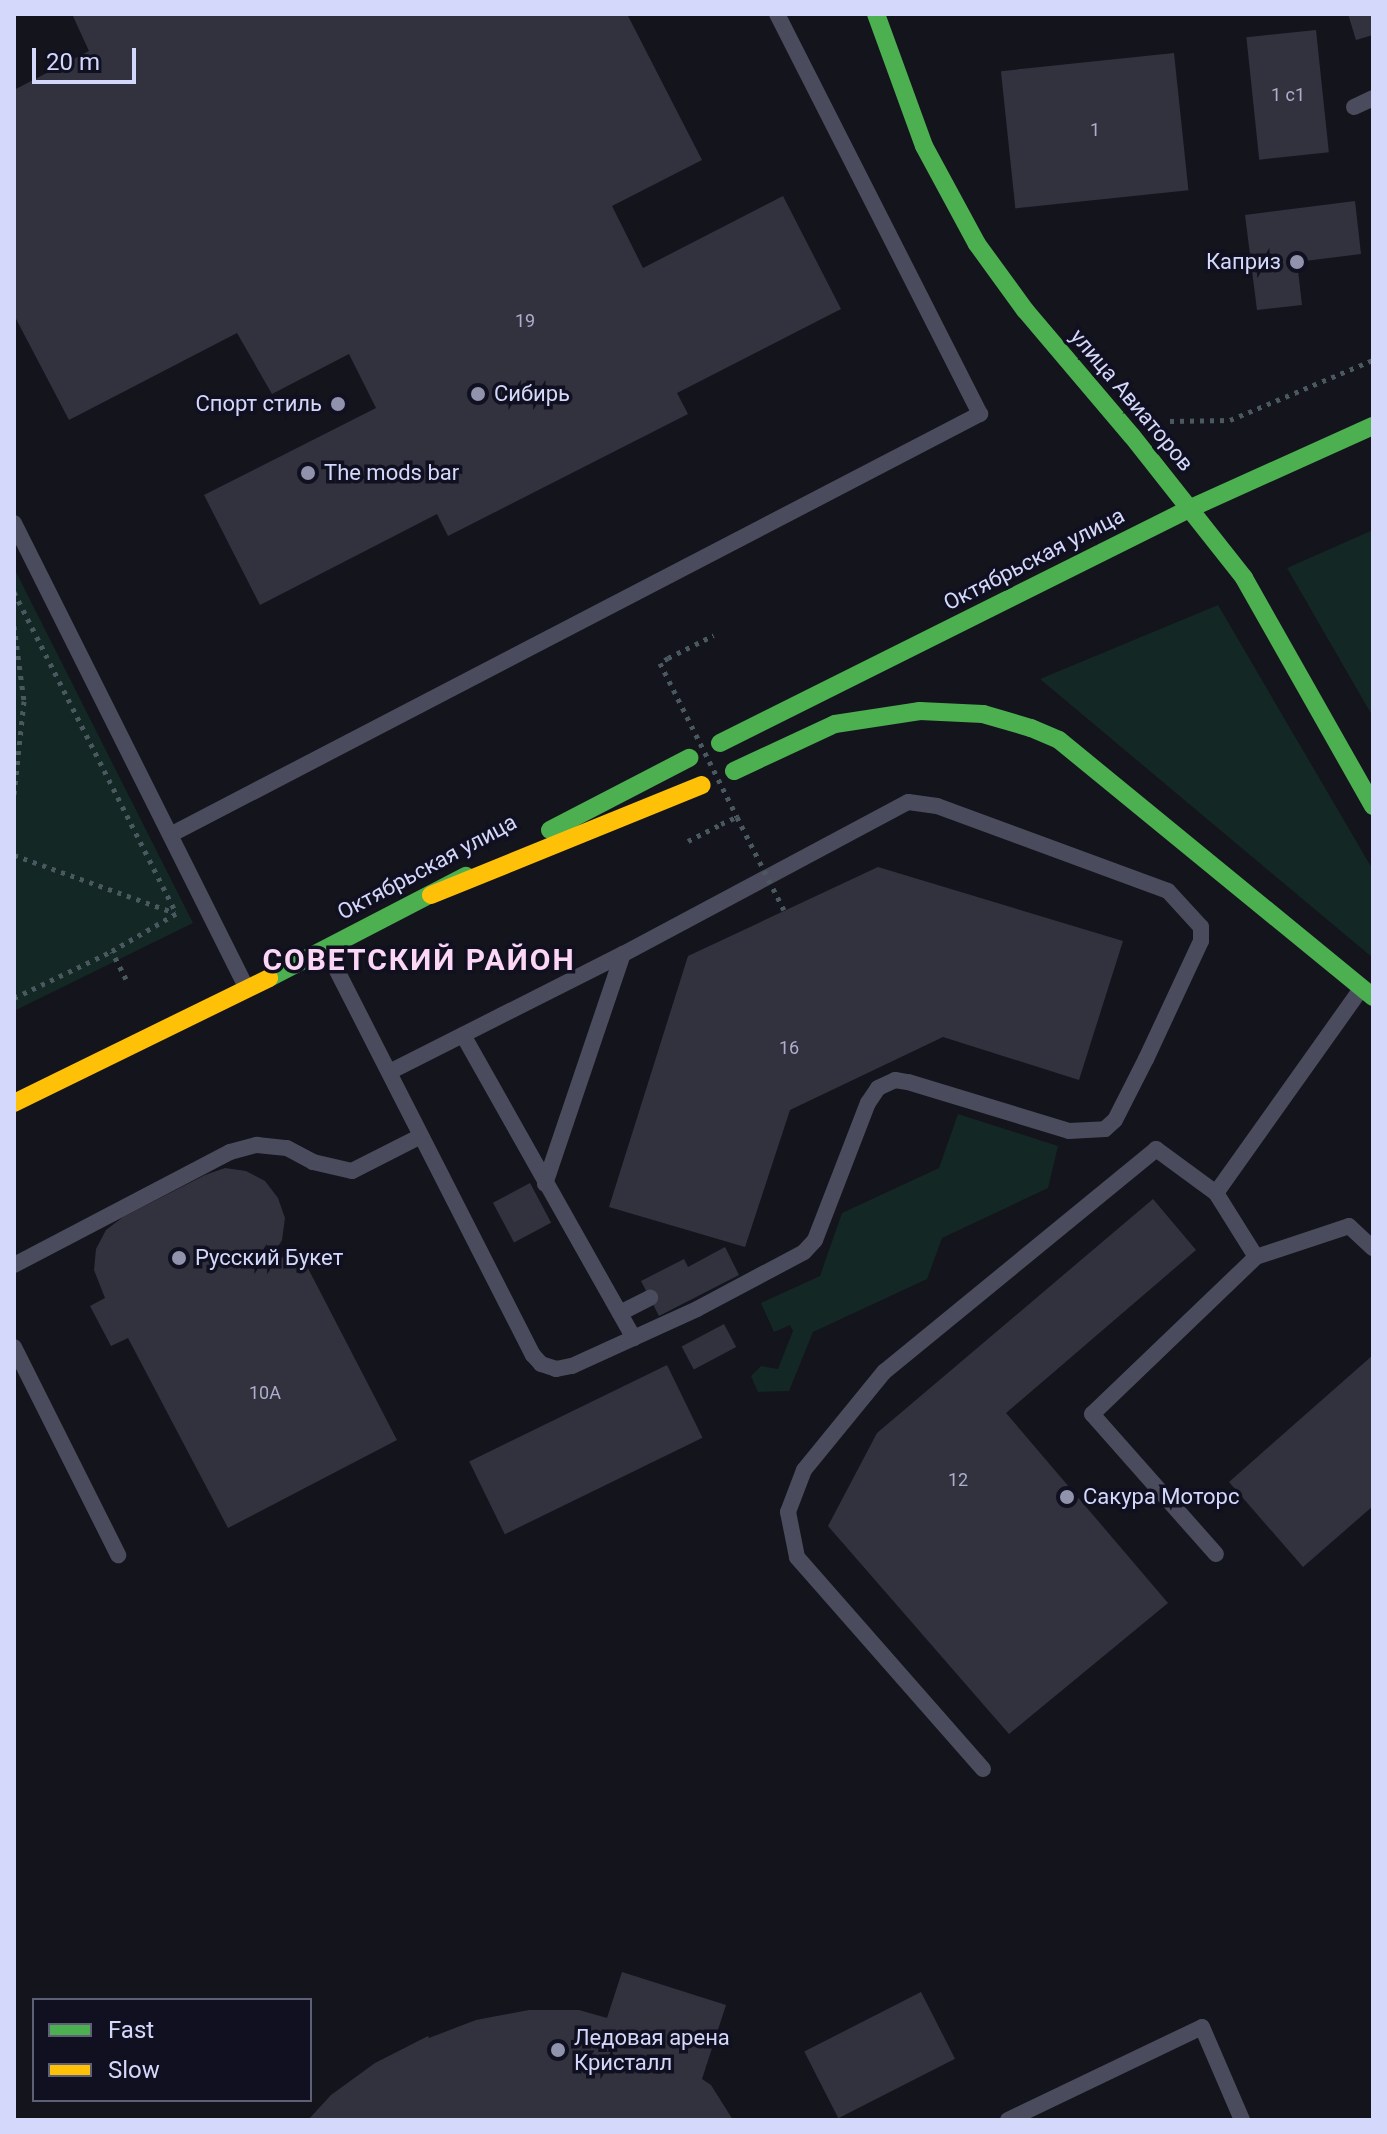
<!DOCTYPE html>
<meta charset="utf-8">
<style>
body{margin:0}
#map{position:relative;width:1387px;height:2134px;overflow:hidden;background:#14141d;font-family:Roboto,sans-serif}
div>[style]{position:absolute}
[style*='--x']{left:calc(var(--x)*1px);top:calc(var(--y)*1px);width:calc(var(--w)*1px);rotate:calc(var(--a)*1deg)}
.green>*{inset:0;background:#132724}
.building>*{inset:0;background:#32323f;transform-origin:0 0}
.path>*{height:5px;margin-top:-2.5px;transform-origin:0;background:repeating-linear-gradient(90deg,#4a595f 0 4px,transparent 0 10px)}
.lane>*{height:16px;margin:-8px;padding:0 8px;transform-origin:8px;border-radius:8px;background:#4a4c5d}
.fast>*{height:18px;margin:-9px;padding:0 9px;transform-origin:9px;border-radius:9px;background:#4caf50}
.slow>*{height:18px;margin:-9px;padding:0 9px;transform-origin:9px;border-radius:9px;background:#ffc107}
.path-bridge>*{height:5px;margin-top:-2.5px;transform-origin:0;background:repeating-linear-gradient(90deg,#4a595f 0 4px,transparent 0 10px)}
.dots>*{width:22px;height:22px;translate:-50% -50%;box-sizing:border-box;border:4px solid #101021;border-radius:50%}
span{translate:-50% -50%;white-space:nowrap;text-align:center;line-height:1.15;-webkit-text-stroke:7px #101021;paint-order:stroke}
.number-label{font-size:18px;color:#acaecc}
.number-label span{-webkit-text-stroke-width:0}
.poi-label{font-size:22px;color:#d4d8fb}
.right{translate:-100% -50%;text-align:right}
.left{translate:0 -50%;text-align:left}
.street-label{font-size:22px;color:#d4d8fb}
.district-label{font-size:30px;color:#fbd6f5;font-weight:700;letter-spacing:2px}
.frame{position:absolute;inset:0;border:16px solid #d4d8fb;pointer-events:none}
.legend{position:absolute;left:32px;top:1998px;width:280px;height:104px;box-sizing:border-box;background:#101021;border:2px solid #5e6078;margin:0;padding:10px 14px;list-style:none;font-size:24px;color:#d4d8fb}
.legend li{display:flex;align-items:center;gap:16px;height:40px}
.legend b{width:40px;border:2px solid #5e6078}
.scale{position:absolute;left:32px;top:48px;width:104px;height:36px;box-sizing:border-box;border:4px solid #d4d8fb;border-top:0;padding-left:10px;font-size:24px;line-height:28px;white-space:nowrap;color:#d4d8fb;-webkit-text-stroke:6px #101021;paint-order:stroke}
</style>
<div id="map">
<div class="green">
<div style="clip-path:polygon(1373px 530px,1373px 717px,1287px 568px)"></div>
<div style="clip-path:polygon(14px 568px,193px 923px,14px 1011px)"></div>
<div style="clip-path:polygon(1218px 605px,1373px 870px,1373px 958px,1040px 679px)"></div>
<div style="clip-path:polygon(958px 1114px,1058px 1146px,1048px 1188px,942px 1238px,927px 1279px,813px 1332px,789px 1391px,758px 1392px,751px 1376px,761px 1366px,778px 1369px,793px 1331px,790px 1325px,774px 1332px,761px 1303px,820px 1276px,842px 1213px,939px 1168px)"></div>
</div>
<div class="building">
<div style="clip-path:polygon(72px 14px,627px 14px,702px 160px,612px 206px,643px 268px,783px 196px,841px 309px,677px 393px,688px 414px,448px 536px,437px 514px,260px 605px,204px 495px,376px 408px,349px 354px,272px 394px,237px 333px,69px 420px,14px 315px,14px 90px,89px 51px)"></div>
<div style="clip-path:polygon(1348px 14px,1373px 14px,1373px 35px,1356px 40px)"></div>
<div style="left:1316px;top:30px;width:123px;height:70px;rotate:84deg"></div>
<div style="left:1174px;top:53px;width:138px;height:174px;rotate:84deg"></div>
<div style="clip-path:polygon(1355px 201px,1361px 254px,1297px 262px,1302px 305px,1257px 310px,1245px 215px)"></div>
<div style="clip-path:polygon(878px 867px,1123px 941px,1079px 1080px,943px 1037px,790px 1110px,745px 1247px,609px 1207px,688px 956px)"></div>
<div style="clip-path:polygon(225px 1168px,246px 1171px,265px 1181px,278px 1198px,285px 1218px,282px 1240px,268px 1265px,298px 1249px,397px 1440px,228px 1528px,128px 1338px,111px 1346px,90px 1306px,105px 1298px,94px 1270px,96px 1249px,106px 1230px,123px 1217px,205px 1175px)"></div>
<div style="left:530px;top:1183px;width:45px;height:42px;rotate:62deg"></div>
<div style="clip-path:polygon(1153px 1199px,1196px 1250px,1006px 1413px,1168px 1603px,1009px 1734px,828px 1526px,877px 1433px)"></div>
<div style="clip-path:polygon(725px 1247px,739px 1275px,659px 1316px,641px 1281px,684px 1259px,688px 1267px)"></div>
<div style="left:724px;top:1324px;width:26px;height:48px;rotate:62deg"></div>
<div style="clip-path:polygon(1373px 1355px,1373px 1506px,1303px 1567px,1229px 1482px)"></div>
<div style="left:667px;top:1365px;width:81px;height:220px;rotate:64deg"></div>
<div style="clip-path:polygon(622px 1972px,726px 2005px,702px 2079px,711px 2085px,733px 2120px,308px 2120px,331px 2095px,375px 2063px,428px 2036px,429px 2038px,476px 2020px,529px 2010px,579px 2010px,607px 2018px)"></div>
<div style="left:921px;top:1992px;width:75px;height:131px;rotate:63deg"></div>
</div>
<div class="path">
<div style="--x:1170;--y:421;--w:60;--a:-1"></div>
<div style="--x:1230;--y:420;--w:155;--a:-22.8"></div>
<div style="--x:14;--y:592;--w:360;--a:63.2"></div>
<div style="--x:14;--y:626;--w:76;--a:82.4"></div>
<div style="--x:24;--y:701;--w:95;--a:96.1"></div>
<div style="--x:668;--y:658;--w:51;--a:-26.6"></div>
<div style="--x:688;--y:841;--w:37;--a:-27"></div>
<div style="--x:14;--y:855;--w:171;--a:19.8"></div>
<div style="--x:126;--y:979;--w:31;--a:-117"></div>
<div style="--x:112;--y:951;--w:75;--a:-30.3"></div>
<div style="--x:14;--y:998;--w:109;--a:-25.6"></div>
</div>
<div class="lane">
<div style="--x:1354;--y:107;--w:21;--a:-25"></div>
<div style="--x:14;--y:523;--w:521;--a:63.43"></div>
<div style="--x:172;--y:834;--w:911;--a:-27.47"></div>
<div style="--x:980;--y:414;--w:449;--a:-116.9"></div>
<div style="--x:326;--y:949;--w:456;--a:63"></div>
<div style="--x:533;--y:1355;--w:12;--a:48"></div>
<div style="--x:541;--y:1364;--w:16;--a:18"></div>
<div style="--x:556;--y:1369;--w:16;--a:-11"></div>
<div style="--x:572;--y:1366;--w:137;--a:-24.5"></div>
<div style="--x:697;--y:1309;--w:121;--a:-28"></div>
<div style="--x:804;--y:1252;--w:16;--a:-47"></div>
<div style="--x:815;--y:1240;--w:147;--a:-68.9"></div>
<div style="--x:868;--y:1103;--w:18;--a:-56"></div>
<div style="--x:878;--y:1088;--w:19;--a:-25"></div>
<div style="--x:895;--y:1080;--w:13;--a:9"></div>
<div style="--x:908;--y:1082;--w:168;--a:16.9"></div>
<div style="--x:1069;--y:1131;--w:36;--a:-3"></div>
<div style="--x:1105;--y:1129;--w:13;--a:-42"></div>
<div style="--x:1115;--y:1120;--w:68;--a:-63.1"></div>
<div style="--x:1146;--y:1059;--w:130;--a:-65"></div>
<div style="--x:1201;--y:941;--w:14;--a:-90"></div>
<div style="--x:1201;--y:927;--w:49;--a:-132.5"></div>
<div style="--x:1168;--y:891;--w:246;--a:-159.8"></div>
<div style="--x:937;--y:806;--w:29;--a:-172"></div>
<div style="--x:908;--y:802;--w:323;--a:151.9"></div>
<div style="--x:623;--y:954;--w:262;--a:153.2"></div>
<div style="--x:463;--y:1035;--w:348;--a:60.6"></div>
<div style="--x:545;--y:1184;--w:243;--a:-71.3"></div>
<div style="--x:1216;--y:1193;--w:250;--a:-54.6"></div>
<div style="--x:1256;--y:1257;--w:98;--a:-18.4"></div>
<div style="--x:1349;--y:1226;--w:33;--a:43"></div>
<div style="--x:14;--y:1265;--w:244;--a:-27.6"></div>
<div style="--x:230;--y:1152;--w:28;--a:-15"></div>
<div style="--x:257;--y:1145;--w:30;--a:6"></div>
<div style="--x:287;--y:1148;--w:30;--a:28"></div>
<div style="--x:313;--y:1162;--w:40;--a:13"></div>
<div style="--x:352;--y:1171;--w:77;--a:-26.9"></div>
<div style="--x:620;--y:1313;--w:34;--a:-27"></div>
<div style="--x:14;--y:1347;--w:233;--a:63.4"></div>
<div style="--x:983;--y:1769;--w:282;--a:-131.3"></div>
<div style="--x:797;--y:1557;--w:46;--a:-101.3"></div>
<div style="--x:788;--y:1512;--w:45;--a:-69.1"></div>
<div style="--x:804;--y:1470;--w:127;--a:-50.8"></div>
<div style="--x:884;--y:1372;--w:352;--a:-39.3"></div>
<div style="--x:1156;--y:1149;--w:74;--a:36.3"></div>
<div style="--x:1216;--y:1193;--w:75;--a:58"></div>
<div style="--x:1256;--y:1257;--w:227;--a:136.2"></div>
<div style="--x:1092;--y:1414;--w:187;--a:48.5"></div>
<div style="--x:1008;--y:2120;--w:215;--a:-25.6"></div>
<div style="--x:1202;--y:2027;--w:101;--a:66.7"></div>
</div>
<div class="fast">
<div style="--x:876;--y:14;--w:140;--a:70"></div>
<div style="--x:924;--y:146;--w:111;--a:61.6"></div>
<div style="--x:977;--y:244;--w:82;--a:54"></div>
<div style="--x:1025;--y:310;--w:165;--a:49.7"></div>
<div style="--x:1132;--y:436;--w:181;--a:51.7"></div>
<div style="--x:1244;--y:578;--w:262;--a:60.5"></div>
<div style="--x:720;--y:743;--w:526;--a:-26.52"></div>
<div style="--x:1191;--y:508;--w:200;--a:-24.3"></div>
<div style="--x:734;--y:771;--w:111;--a:-25"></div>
<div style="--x:835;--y:724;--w:86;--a:-8.7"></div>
<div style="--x:920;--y:711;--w:63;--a:2.7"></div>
<div style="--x:983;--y:714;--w:50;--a:16.3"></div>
<div style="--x:1031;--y:728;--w:30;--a:23"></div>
<div style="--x:1059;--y:740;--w:406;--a:39.3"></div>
<div style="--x:550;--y:830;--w:157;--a:-27.4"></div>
<div style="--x:269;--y:978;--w:222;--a:-27.4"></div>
</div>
<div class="slow">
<div style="--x:431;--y:895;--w:292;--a:-22.1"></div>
<div style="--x:14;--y:1103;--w:284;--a:-26.1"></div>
</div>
<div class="path-bridge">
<div style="--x:668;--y:658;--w:9;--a:148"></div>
<div style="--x:660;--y:663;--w:172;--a:63.4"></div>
<div style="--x:721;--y:824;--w:17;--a:-24"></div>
<div style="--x:737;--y:817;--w:104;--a:63.2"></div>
</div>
<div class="dots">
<div style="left:1297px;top:262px;background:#9193ad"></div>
<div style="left:478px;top:394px;background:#9193ad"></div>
<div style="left:338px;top:404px;background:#9193ad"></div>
<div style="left:308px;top:473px;background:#9193ad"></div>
<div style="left:179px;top:1258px;background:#9193ad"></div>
<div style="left:1067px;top:1497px;background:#9193ad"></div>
<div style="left:558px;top:2050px;background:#9193ad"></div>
</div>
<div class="number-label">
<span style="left:1288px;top:95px">1 с1</span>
<span style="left:1095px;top:130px">1</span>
<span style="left:525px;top:321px">19</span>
<span style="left:789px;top:1048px">16</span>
<span style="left:265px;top:1393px">10А</span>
<span style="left:958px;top:1480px">12</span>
</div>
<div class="poi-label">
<span class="right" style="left:1281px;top:262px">Каприз</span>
<span class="left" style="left:494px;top:394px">Сибирь</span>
<span class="right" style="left:322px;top:404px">Спорт стиль</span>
<span class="left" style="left:324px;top:473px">The mods bar</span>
<span class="left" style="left:195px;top:1258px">Русский Букет</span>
<span class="left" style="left:1083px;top:1497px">Сакура Моторс</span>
<span class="left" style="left:574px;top:2050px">Ледовая арена<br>Кристалл</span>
</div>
<div class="street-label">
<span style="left:1132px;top:400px;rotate:50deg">улица Авиаторов</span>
<span style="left:1034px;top:559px;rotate:-27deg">Октябрьская улица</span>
<span style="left:427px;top:867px;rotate:-28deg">Октябрьская улица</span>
</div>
<div class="district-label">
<span style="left:419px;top:960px">СОВЕТСКИЙ РАЙОН</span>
</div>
<div class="frame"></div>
<ul class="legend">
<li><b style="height:10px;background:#4caf50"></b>Fast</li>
<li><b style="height:10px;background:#ffc107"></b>Slow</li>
</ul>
<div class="scale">20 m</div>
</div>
